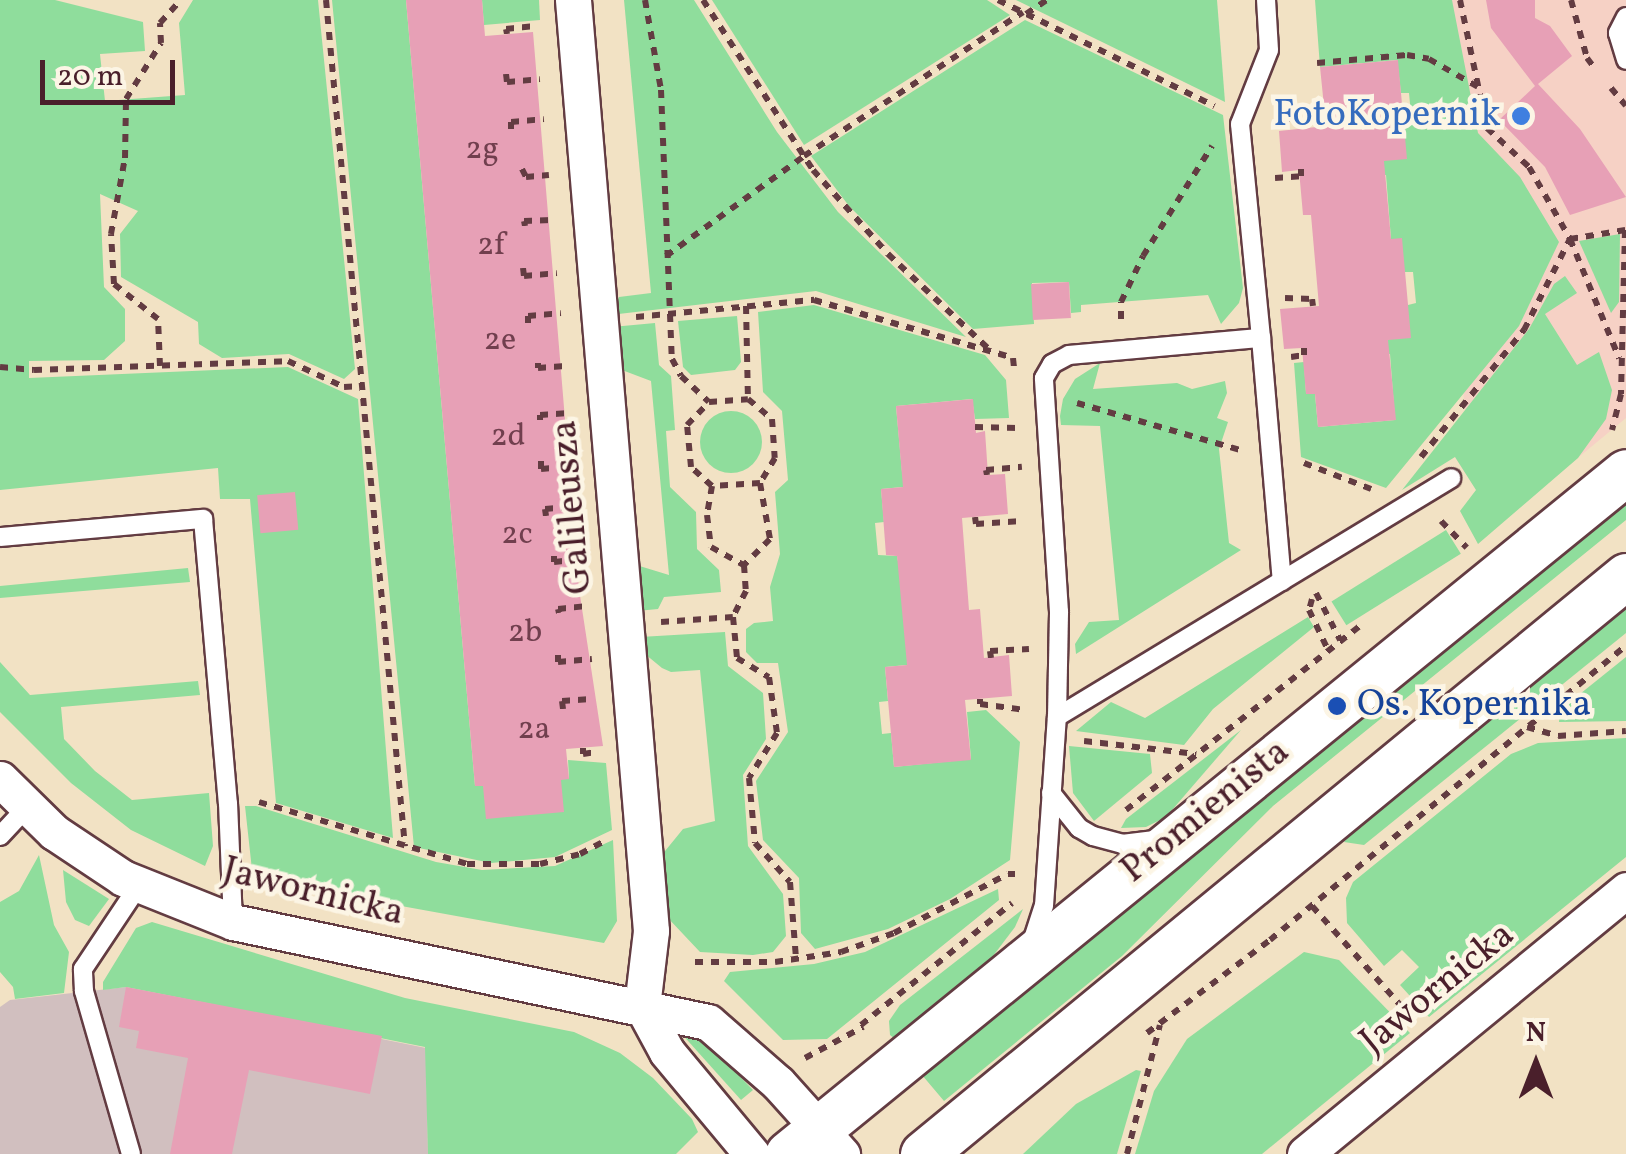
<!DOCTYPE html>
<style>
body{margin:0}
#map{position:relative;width:1626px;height:1154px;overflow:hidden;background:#f2e2c4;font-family:Vollkorn,serif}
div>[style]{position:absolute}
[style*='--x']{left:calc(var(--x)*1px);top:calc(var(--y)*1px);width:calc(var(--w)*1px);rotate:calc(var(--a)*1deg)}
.built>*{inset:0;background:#f6d1c5}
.industrial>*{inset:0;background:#d1bfbf}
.green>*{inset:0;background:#8fdd9c;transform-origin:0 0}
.round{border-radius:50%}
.building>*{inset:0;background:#e7a0b6;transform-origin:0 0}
.path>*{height:6px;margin-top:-3px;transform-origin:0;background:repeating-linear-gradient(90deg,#633c42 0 8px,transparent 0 16px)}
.roads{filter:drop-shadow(2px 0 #633c42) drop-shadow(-2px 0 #633c42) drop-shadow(0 2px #633c42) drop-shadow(0 -2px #633c42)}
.service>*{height:18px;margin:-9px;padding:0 9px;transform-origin:9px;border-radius:9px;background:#fff}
.minor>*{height:35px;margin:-17.5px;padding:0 17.5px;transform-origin:17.5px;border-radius:17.5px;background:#fff}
.tertiary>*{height:45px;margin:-22.5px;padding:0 22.5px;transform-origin:22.5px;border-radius:22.5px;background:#fff}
.dots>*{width:28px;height:28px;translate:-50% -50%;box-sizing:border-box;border:5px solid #fcf5e5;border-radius:50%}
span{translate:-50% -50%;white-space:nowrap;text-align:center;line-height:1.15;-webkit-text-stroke:9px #fcf5e5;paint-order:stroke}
.number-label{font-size:32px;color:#713f4e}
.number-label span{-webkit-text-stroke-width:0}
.shop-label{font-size:38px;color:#366cbe}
.right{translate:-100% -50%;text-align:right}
.street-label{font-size:38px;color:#4a1f2b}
.transit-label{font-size:38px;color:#164399}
.left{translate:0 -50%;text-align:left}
.north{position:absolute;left:1486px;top:1014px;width:100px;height:100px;-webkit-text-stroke:8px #fcf5e5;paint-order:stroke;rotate:0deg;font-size:28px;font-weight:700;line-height:40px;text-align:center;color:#4a1f2b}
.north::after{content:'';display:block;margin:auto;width:35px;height:45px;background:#4a1f2b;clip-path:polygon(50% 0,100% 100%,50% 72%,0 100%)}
.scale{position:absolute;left:40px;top:60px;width:135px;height:45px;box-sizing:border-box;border:5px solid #4a1f2b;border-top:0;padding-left:12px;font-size:30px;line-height:35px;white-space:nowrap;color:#4a1f2b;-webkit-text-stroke:8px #fcf5e5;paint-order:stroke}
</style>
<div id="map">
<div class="built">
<div style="clip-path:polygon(1429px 0,1626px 0,1626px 418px,1498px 524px,1455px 457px,1468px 446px)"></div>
</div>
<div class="industrial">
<div style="clip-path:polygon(126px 987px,426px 1048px,428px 1154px,0 1154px,0 1007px,10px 1000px)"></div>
</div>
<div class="green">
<div style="clip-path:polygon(0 0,55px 0,143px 22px,145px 51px,100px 54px,105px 101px,185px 95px,179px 23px,193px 0,318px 0,355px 369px,344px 379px,289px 354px,222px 358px,199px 344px,198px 322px,121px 277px,120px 234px,138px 211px,100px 194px,104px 287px,125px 309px,125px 341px,104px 360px,29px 361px,29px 378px,288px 367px,358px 399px,393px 838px,276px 803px,250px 499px,220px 499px,218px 468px,0 490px)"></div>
<div style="clip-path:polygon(332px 0,406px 0,475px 786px,569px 778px,568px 760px,606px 763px,612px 830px,555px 857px,491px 863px,414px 847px)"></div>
<div style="clip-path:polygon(482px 0,539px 0,540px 20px,484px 25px)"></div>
<div style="clip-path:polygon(624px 0,694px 0,777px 132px,838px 212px,966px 337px,816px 291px,610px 315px,619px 297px,651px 293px)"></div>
<div style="clip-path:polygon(712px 0,987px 0,1010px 15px,804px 145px)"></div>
<div style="clip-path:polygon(1016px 0,1217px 0,1225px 102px)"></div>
<div style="clip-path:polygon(1315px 0,1452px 0,1478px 133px,1520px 177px,1559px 242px,1519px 326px,1386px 488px,1301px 457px,1294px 363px,1304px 362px,1306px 393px,1315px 394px,1318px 427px,1395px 420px,1390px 354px,1380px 354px,1408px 305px,1416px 303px,1413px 272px,1405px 272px,1391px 239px,1386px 175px,1376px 175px,1404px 126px,1412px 125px,1409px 93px,1401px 93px,1397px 60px,1320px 67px)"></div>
<div style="clip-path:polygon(1025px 20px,1223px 115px,1243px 288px,1239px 303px,1221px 324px,1208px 295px,1081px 305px,1081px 312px,1071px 313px,1069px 282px,1032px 283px,1034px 324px,973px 329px,849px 206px,811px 156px)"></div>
<div style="clip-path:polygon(1620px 234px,1619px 302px,1611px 313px,1579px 241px)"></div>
<div style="clip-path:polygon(1565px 276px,1577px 293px,1545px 314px,1577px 365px,1599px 352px,1612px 390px,1606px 419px,1578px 458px,1478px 544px,1460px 511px,1476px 490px,1455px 457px,1402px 490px,1529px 329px,1554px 284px)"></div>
<div style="clip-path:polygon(814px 305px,985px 355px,1006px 380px,1009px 418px,975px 419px,972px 399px,896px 406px,902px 472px,913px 486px,881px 489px,884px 522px,875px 523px,878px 555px,897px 556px,917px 664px,885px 667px,888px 701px,879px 702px,882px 734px,891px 733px,894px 767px,971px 759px,967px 712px,986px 710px,1020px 742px,1010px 860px,950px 899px,888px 929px,815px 949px,801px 933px,799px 878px,763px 840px,756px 781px,788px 732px,778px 663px,757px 663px,746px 652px,746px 629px,754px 623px,773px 621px,770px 587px,780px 554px,775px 492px,788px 480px,782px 411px,763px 392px,758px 312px)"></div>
<div style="clip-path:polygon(737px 316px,741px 362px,735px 370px,691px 375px,683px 367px,678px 321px)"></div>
<div style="clip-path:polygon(655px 323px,659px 365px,671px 376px,675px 430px,666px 431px,670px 487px,696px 512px,697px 549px,719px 570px,721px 592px,664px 597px,658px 609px,637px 611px,633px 564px,669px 575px,651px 381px,614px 367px,612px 327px)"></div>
<div style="clip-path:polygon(1100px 363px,1093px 389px,1177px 383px,1192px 389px,1225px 381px,1227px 393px,1217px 418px,1228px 422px,1219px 449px,1229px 543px,1241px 550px,1076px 654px,1075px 644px,1089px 622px,1119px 620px,1100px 426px,1061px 425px,1060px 416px,1063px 399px,1075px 379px)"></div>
<div class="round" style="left:700px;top:411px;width:62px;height:62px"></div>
<div style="clip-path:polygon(1626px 504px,1626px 520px,1273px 806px,1122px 956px,944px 1101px,922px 1075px)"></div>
<div style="left:1446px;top:530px;width:28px;height:135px;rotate:58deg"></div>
<div style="clip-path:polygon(188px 568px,190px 582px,0 598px,0 586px)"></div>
<div style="clip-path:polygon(1626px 606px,1626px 633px,1364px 845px,1344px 842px,1365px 818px)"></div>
<div style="clip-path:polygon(1308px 617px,1314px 627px,1213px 709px,1184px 745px,1076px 731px,1111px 702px,1145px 718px)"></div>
<div style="clip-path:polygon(725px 632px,728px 666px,763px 693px,766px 739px,743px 775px,748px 846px,783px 894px,786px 936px,773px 952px,753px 955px,700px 952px,667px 917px,661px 856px,683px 829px,715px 821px,700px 670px,671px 672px,662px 668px,645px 654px,640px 637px)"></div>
<div style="clip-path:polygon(1626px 657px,1626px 721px,1559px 722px,1560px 710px)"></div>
<div style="clip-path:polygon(0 662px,30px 695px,198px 681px,200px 695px,61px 707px,64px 739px,95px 771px,132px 800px,209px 793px,213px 846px,205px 866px,131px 830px,71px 783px,0 712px)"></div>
<div style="clip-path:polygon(1241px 730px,1166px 817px,1146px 827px,1121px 828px,1126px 819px)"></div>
<div style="clip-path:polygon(1626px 738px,1626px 857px,1429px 1017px,1400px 985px,1419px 967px,1402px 950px,1384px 966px,1347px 923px,1346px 898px,1353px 882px,1511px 754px,1538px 743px)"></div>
<div style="clip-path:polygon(1069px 746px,1150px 754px,1152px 773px,1094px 821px,1073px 793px)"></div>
<div style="clip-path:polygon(245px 806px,256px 806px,436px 862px,482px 870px,555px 866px,613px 840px,617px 921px,604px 943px,253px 879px)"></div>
<div style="clip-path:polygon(39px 855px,54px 925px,69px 952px,64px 993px,15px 999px,13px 987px,0 972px,0 902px,19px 891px)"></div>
<div style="clip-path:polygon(63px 870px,109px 899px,89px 926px,75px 920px,66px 902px)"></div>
<div style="clip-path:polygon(998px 889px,999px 900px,827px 1039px,783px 1040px,724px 981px,730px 972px,814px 964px,865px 952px)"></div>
<div style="clip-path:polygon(1023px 909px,1015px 927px,993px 956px,895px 1039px,890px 1035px,889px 1021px,900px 1005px)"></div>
<div style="clip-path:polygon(152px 922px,405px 998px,574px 1032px,620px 1053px,653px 1078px,692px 1119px,698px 1132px,676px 1154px,428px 1154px,425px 1047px,126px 987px,103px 990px,103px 982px,136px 928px)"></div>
<div style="clip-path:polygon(1304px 952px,1339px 960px,1410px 1033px,1262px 1154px,1135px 1154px,1154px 1091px,1187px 1039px)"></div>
<div style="clip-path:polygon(687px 1027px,722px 1058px,753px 1090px,741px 1100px,680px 1032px)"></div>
<div style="clip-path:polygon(1136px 1070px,1141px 1071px,1117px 1154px,1023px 1154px,1076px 1104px)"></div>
</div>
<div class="building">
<div style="clip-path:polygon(406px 0,482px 0,485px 36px,533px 32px,579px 589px,603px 746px,566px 749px,569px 779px,561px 780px,564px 812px,486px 819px,483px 786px,475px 786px)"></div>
<div style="clip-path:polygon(1486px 0,1535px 0,1535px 18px,1550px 26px,1572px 56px,1538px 84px,1580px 129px,1626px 197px,1570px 215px,1545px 167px,1499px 120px,1535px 86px,1491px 28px)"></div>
<div style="clip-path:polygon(1398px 60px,1407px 159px,1384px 161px,1391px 239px,1402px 238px,1411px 338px,1388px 340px,1396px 420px,1318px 427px,1315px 394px,1306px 394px,1302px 348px,1284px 349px,1280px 309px,1319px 306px,1311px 215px,1303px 215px,1299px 170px,1282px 172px,1279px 131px,1326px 126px,1320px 67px)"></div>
<div style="left:1069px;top:282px;width:36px;height:38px;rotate:87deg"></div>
<div style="clip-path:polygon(973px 399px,976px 433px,985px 431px,988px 475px,1005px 474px,1008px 514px,962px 518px,969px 610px,980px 609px,984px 658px,1009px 655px,1012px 696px,965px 700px,971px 760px,894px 767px,885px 667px,907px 665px,897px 556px,886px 555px,881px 489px,903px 487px,896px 406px)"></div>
<div style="left:295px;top:492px;width:38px;height:38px;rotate:85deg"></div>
<div style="clip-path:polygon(126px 987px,382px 1036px,370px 1094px,249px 1070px,232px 1154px,170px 1154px,188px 1058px,136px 1048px,139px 1031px,119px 1027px)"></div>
</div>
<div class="path">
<div style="--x:326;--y:0;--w:850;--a:84.67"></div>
<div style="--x:645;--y:0;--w:91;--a:79.9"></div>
<div style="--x:661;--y:90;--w:269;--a:87.7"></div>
<div style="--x:672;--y:359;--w:19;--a:62"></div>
<div style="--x:681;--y:376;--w:38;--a:43"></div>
<div style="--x:703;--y:0;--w:202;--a:57.1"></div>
<div style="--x:813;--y:170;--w:113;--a:48.2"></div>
<div style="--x:888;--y:254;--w:141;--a:43.3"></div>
<div style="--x:998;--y:0;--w:241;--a:26.1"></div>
<div style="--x:1460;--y:0;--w:131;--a:78.1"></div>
<div style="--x:1487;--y:128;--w:57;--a:42.9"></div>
<div style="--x:1529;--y:167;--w:83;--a:60.3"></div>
<div style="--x:1570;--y:239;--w:129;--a:67.6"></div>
<div style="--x:1571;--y:0;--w:60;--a:74.6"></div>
<div style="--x:1587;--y:58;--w:10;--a:53"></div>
<div style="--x:1026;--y:14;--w:25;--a:-34"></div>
<div style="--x:507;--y:34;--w:5;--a:-101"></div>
<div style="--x:506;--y:29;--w:29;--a:-6"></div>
<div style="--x:1317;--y:63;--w:90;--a:-5.1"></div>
<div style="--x:1407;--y:55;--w:22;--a:10"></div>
<div style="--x:1429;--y:59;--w:56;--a:29.7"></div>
<div style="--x:506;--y:74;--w:8;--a:83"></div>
<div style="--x:507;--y:82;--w:33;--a:-5"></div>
<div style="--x:1611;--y:88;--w:23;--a:50"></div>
<div style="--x:1274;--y:124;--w:9;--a:-32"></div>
<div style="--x:1282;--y:119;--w:30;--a:17"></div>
<div style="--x:511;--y:129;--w:7;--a:-90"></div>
<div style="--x:511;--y:122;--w:33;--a:-5"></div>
<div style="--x:522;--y:169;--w:9;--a:63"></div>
<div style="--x:526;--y:177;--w:23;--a:-5"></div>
<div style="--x:1275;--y:178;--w:26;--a:-4"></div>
<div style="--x:1301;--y:176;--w:7;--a:-90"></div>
<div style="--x:525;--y:226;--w:5;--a:-101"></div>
<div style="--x:524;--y:221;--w:28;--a:-2"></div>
<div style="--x:666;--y:256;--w:170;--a:-35.9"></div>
<div style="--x:804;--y:156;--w:262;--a:-33.3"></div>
<div style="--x:523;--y:268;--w:8;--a:83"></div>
<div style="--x:524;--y:276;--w:33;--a:-5"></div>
<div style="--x:1285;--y:298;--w:27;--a:2"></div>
<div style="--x:1312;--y:299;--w:7;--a:82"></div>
<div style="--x:746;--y:306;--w:93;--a:88.8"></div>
<div style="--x:636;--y:317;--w:179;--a:-5.5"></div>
<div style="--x:814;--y:300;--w:207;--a:16.2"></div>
<div style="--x:1013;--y:358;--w:10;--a:84"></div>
<div style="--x:1121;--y:319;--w:17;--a:-90"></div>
<div style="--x:1121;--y:302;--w:51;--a:-64.4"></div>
<div style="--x:1143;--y:256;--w:130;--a:-57.9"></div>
<div style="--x:528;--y:323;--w:7;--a:-90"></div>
<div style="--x:528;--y:316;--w:33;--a:-5"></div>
<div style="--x:1291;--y:357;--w:13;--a:-9"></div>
<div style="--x:1304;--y:355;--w:7;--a:-90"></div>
<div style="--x:538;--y:363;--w:5;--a:90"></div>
<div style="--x:538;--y:368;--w:27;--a:-4"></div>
<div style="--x:160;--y:366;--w:47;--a:-92.4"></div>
<div style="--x:158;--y:319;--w:56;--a:-141.5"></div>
<div style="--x:114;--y:284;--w:50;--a:-93.4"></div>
<div style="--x:111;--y:234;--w:77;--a:-79.6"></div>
<div style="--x:125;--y:158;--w:59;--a:-89"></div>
<div style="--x:126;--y:99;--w:66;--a:-58"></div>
<div style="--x:161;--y:43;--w:20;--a:-93"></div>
<div style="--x:160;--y:23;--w:31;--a:-48"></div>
<div style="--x:0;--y:367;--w:34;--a:5"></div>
<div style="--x:34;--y:370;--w:254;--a:-2"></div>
<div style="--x:288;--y:361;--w:62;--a:24.9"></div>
<div style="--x:344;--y:387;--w:18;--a:-3"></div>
<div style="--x:748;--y:399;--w:31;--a:40"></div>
<div style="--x:772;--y:419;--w:39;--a:86"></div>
<div style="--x:775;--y:458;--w:29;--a:121"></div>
<div style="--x:760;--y:483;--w:48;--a:176.4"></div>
<div style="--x:712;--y:486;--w:28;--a:-138"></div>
<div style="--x:691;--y:467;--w:42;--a:-95.4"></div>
<div style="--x:687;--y:425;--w:32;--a:-46"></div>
<div style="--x:709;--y:402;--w:39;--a:-4"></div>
<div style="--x:1077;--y:403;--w:173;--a:16.1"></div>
<div style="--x:540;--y:420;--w:5;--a:-90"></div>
<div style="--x:540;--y:415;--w:29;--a:-4"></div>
<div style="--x:975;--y:427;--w:43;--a:1.3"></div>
<div style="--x:1421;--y:457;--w:164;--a:-51"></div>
<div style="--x:1524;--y:330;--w:102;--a:-63.2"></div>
<div style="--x:1570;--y:239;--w:56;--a:-9.3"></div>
<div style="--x:1625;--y:230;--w:164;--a:91.4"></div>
<div style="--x:1621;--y:394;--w:37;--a:104"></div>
<div style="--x:541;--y:461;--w:8;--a:90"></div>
<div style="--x:541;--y:469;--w:34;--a:-5"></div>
<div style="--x:1304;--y:463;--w:72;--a:21.2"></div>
<div style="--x:987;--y:475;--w:5;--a:-101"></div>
<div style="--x:986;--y:470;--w:36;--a:-5"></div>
<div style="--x:760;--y:483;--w:57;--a:79.9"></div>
<div style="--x:770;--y:539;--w:37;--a:135"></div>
<div style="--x:744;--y:565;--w:26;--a:86"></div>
<div style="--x:746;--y:591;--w:29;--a:117"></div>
<div style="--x:733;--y:617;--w:41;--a:84.4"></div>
<div style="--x:737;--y:658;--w:37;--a:31"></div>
<div style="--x:769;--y:677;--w:57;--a:81.9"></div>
<div style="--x:777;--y:733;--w:53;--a:121.9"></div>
<div style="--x:749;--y:778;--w:65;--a:84.7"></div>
<div style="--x:755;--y:843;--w:52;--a:48.1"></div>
<div style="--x:790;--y:882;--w:77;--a:85.5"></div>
<div style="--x:712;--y:486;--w:29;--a:100"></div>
<div style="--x:707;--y:515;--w:32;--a:83"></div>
<div style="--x:711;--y:547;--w:38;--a:29"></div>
<div style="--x:546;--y:516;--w:7;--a:-98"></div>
<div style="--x:545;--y:509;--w:33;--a:-5"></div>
<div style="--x:975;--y:517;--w:7;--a:82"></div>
<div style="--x:976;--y:524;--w:45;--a:-3.8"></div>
<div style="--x:1441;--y:521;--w:37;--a:46"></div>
<div style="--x:554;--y:556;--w:6;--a:90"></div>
<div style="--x:554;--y:562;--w:29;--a:-6"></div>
<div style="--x:1316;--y:593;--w:53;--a:62.9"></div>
<div style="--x:1312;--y:599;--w:11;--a:105"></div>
<div style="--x:1309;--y:610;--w:44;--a:64.6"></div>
<div style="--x:559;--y:613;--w:4;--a:-104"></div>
<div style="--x:558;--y:609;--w:30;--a:-6"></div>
<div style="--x:661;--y:622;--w:72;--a:-4"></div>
<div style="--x:558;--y:655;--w:7;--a:90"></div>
<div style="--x:558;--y:662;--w:34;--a:-5"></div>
<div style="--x:991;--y:658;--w:7;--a:-98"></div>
<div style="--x:990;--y:651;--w:39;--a:-3"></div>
<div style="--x:980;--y:699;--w:5;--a:90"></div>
<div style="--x:980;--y:704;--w:45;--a:7.6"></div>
<div style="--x:563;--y:709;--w:8;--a:-97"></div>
<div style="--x:562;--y:701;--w:29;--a:-4"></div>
<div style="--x:1527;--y:727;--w:32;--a:16"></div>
<div style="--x:1558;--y:736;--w:68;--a:-4.2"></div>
<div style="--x:1084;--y:741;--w:113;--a:6.6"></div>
<div style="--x:583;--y:748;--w:6;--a:90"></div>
<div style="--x:583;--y:754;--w:13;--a:-9"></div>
<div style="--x:259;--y:802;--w:217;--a:16.6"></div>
<div style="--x:467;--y:864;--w:73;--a:0"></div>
<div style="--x:540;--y:864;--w:41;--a:-14"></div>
<div style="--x:580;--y:854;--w:26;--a:-28"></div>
<div style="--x:1126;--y:810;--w:303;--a:-38.2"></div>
<div style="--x:1312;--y:906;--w:149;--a:48.3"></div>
<div style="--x:695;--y:962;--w:80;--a:0"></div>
<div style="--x:775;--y:962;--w:67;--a:-8.6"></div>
<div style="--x:841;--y:952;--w:56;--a:-19.7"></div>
<div style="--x:894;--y:933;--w:128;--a:-27.4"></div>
<div style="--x:1008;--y:874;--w:7;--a:0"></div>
<div style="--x:861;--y:1025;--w:194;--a:-38.9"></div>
<div style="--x:1147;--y:1033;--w:154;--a:-37.1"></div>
<div style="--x:1270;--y:940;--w:462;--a:-39.6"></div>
<div style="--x:805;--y:1058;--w:66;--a:-28.1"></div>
<div style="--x:1127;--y:1154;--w:133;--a:-75.7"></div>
</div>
<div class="roads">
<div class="service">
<div style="--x:1626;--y:17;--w:18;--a:117"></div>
<div style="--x:1618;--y:33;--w:28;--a:73"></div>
<div style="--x:1261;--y:338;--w:215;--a:-95.6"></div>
<div style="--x:1240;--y:124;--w:79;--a:-68.6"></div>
<div style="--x:1269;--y:50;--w:50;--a:-93.4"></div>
<div style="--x:0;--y:537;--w:204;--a:-5.1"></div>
<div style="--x:203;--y:519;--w:285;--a:85"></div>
<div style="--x:228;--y:803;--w:119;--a:87.6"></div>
<div style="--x:1057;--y:717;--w:461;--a:-31.2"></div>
<div style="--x:1051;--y:793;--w:45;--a:51.3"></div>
<div style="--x:1079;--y:828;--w:16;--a:30"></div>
<div style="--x:1093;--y:836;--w:30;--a:15"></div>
<div style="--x:1122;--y:844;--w:33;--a:-7"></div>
<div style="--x:0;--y:836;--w:40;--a:-47"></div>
<div style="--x:1032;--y:942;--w:38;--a:-72"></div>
<div style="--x:1044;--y:906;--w:189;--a:-86.1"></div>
<div style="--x:1057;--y:717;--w:105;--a:-88.9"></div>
<div style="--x:1059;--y:612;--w:234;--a:-93.7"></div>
<div style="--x:1044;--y:378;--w:16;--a:-60"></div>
<div style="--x:1052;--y:364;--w:19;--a:-28"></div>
<div style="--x:1069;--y:355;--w:193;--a:-5.1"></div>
<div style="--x:1261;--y:338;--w:244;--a:85.1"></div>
<div style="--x:131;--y:1154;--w:170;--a:-106.1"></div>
<div style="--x:84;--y:991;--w:22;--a:-93"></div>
<div style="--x:83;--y:969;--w:101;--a:-56.3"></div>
</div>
<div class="minor">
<div style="--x:573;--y:0;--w:934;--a:85.21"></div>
<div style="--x:651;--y:931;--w:76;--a:96.8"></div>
<div style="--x:0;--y:779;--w:76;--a:44.5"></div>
<div style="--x:54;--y:832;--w:83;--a:33.7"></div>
<div style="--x:123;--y:878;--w:118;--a:21.8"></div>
<div style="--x:233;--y:922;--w:485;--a:11.9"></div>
<div style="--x:708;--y:1022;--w:93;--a:41.1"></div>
<div style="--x:778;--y:1083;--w:96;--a:48"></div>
<div style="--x:642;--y:1006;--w:52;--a:61.5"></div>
<div style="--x:667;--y:1052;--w:133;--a:50.2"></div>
<div style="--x:1305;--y:1154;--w:416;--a:-39.4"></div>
</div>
<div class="tertiary">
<div style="--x:788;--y:1154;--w:1080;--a:-39.14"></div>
<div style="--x:923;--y:1154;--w:910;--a:-39.43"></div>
</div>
</div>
<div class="dots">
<div style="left:1521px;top:116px;background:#3f7fe0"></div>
<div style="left:1337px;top:706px;background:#1a4fb4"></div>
</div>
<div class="number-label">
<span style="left:482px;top:150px">2g</span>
<span style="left:491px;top:246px">2f</span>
<span style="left:500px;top:341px">2e</span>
<span style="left:508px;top:437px">2d</span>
<span style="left:517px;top:535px">2c</span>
<span style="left:525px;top:633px">2b</span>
<span style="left:534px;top:730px">2a</span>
</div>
<div class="shop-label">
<span class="right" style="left:1501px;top:116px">FotoKopernik</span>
</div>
<div class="street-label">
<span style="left:573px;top:507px;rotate:-95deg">Galileusza</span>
<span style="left:1206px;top:812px;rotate:-39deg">Promienista</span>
<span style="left:313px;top:893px;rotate:14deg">Jawornicka</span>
<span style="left:1438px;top:989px;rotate:-39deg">Jawornicka</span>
</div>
<div class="transit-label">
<span class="left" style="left:1357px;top:706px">Os. Kopernika</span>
</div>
<div class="north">N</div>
<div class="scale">20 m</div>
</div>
